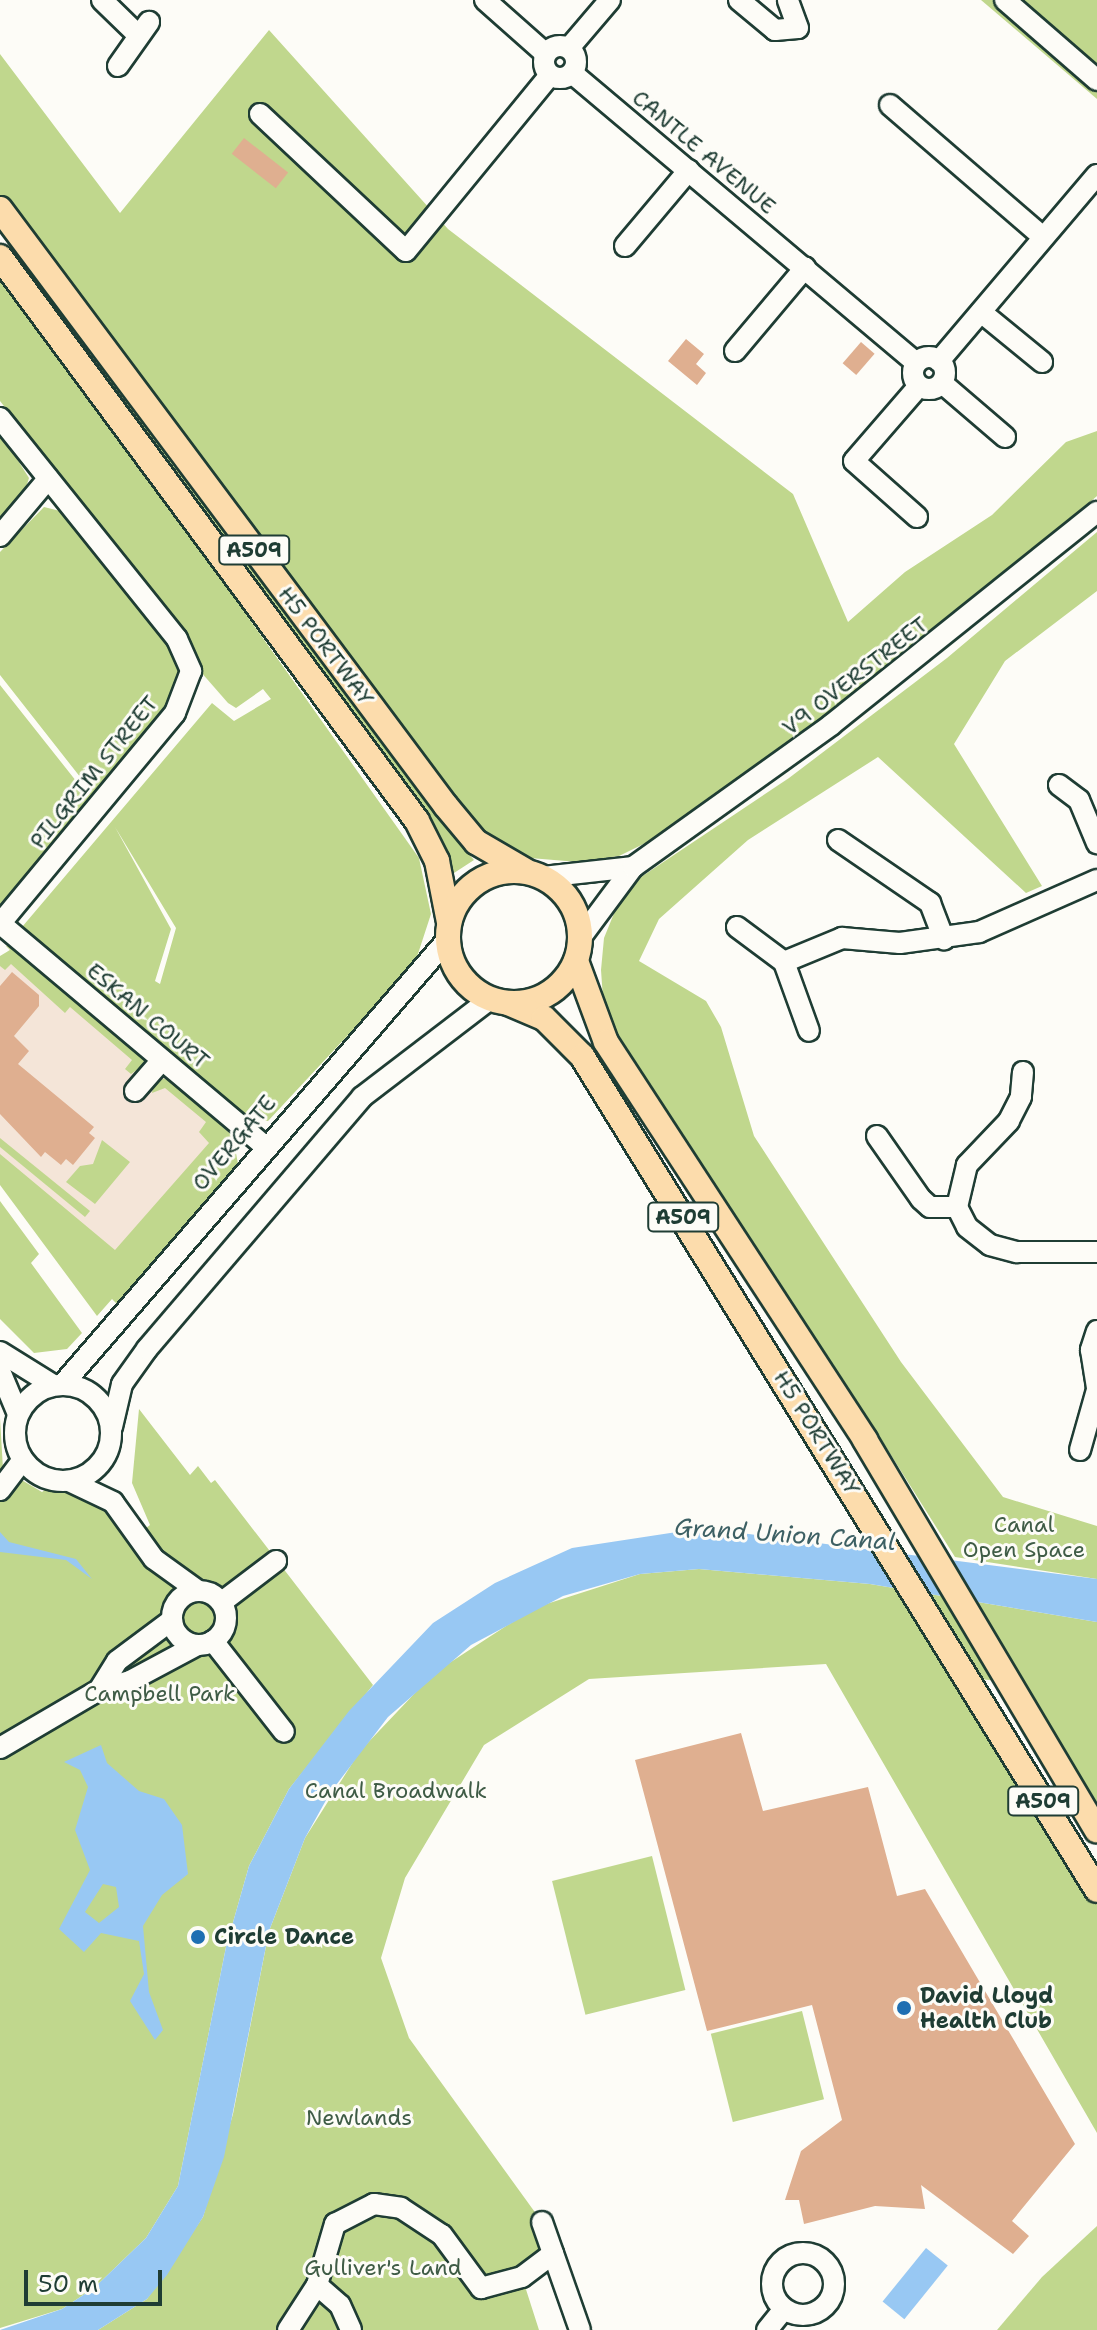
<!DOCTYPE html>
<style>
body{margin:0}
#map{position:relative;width:1097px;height:2330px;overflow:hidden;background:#fdfcf7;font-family:"Shantell Sans",sans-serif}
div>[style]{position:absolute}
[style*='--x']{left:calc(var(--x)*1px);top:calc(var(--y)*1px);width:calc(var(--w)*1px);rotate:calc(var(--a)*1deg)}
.built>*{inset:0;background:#f4e5d8}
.green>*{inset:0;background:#c0d78d;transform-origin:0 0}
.water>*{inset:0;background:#98c8f3;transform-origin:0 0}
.building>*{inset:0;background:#dfaf90;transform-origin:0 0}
.roads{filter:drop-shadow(2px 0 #1f3d34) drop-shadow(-2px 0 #1f3d34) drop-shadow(0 2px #1f3d34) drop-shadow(0 -2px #1f3d34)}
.minor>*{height:20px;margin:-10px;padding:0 10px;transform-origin:10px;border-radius:10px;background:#fdfcf7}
.minor>.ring{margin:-10px;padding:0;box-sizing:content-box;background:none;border:20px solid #fdfcf7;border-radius:50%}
.major>*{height:24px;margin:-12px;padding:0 12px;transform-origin:12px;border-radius:12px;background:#fcdcac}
.major>.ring{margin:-12px;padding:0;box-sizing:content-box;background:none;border:24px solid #fcdcac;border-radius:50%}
.dots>*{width:22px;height:22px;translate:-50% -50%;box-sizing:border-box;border:4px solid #fdfcf7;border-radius:50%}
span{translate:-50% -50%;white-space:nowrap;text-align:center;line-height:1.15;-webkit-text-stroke:6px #fdfcf7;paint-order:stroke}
.shield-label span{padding:2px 6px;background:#fdfcf7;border:2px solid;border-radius:6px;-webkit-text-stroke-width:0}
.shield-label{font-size:20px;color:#1f3d34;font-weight:700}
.street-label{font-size:22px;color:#1f3d34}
.park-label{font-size:22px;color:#3f5c46}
.poi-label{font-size:22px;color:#1f3d34;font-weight:700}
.left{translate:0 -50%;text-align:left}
.water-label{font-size:24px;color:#3d6064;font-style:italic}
.scale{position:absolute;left:24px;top:2270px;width:138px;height:36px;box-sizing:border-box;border:4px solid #1f3d34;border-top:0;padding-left:10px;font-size:24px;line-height:28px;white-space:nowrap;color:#1f3d34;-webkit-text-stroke:6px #fdfcf7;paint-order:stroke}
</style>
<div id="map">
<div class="built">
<div style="clip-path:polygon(15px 944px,230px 1134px,117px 1255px,0 1155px,0 960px)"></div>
</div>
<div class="green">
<div style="clip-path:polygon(981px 0,1097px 0,1097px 99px)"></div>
<div style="clip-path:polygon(269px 30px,448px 229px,793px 494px,848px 622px,905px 572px,992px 515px,1066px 442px,1097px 431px,1097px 496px,927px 643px,670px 831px,619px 856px,578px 862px,530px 858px,503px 844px,446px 806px,0 209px,0 54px,120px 213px)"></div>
<div style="clip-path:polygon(0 217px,308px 630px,448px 830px,474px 860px,454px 873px,439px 837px,321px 667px,0 233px)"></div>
<div style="clip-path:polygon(evenodd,0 279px,118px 434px,419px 858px,431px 914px,415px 963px,268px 1121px,245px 1119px,22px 927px,212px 703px,234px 721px,271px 699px,263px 689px,236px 708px,228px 703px,200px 671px,189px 640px,0 401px,0 279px,115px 827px,176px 928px,160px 984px,155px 981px,171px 929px,115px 827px)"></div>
<div style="clip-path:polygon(0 432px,29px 478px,23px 497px,0 524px)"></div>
<div style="clip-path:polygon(44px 507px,64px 512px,169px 646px,180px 676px,170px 705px,0 906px,0 685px,84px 791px,88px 787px,0 675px,0 552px)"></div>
<div style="clip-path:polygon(1097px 532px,1097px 591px,1005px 661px,954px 744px,1042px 886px,1026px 893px,878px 757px,748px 840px,659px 919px,639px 961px,706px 1001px,721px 1027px,754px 1136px,901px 1362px,1003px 1497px,1097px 1526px,1097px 1579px,955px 1557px,879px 1436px,840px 1401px,606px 1042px,601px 970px,604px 938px,617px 906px,641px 877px,789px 778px,947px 658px)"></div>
<div style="clip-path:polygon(12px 944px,144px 1058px,144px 1065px,131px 1074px,125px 1069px,132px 1060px,70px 1007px,65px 1013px,11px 964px,5px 970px,0 966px,0 956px,10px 950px,6px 946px)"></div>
<div style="clip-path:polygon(167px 1078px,233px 1136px,238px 1164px,118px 1305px,112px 1299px,97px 1316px,0 1185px,0 1154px,115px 1250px,209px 1143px,199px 1132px,206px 1122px,165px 1088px,152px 1093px,154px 1081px)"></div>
<div style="clip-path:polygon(0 1138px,90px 1211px,85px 1217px,0 1147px)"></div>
<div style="clip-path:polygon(102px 1140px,130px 1162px,95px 1204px,66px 1182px,80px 1166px,93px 1164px)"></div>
<div style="clip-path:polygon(0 1201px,39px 1254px,31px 1263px,82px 1333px,67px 1349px,34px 1353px,0 1319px)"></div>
<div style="clip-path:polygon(139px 1409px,190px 1475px,198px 1466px,211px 1483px,215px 1480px,373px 1685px,289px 1789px,249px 1866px,226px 1947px,178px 2186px,146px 2238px,94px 2288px,62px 2309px,0 2328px,0 1418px,3px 1469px,42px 1492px,57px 1481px,87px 1486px,137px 1535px,150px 1525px,132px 1483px)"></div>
<div style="clip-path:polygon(699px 1569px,870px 1584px,1097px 1622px,1097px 1830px,1010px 1682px,968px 1678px,1097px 1890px,1097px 2133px,826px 1664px,589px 1679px,484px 1745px,405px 1878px,381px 1958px,409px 2038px,542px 2222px,553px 2254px,522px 2277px,539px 2330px,98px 2330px,147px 2299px,203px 2217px,233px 2114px,269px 1931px,305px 1838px,360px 1751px,434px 1673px,534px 1608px,640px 1574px)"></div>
<div style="left:652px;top:1856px;width:138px;height:103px;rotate:76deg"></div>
<div style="left:802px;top:2011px;width:91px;height:94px;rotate:76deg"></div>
<div style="clip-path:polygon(1097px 2226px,1097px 2330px,997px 2330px,1042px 2277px)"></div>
</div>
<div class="water">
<div style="clip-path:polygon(703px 1528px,1097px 1579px,1097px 1622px,870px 1584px,699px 1569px,640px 1574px,563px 1596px,471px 1645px,388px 1717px,330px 1793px,305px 1838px,269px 1931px,224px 2157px,203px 2217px,167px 2275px,147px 2299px,98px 2330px,0 2330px,62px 2309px,94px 2288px,146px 2238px,178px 2186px,226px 1947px,249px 1866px,289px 1789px,349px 1711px,433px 1623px,495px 1583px,572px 1548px)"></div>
<div style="clip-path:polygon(0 1532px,9px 1542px,76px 1559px,92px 1579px,66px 1560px,0 1552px)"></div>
<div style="clip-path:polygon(evenodd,101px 1745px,107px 1763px,139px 1791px,164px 1799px,182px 1825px,188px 1874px,162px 1895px,143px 1926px,149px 1992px,163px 2030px,155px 2040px,130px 2001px,144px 1974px,139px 1941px,101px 1933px,84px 1952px,59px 1929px,90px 1870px,75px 1830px,88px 1787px,80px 1770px,64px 1762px,101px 1745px,103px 1884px,116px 1887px,119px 1907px,99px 1923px,85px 1912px,103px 1884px)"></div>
<div style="left:926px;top:2248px;width:28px;height:69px;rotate:39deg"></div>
</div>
<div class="building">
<div style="left:244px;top:138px;width:56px;height:20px;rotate:38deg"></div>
<div style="clip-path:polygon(686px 339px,704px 354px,696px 364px,706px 373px,697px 385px,668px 361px)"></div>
<div style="left:861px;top:342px;width:18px;height:28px;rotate:41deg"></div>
<div style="clip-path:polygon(12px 972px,39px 995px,39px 1006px,14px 1036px,29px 1051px,18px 1064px,94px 1127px,89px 1133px,95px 1138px,73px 1165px,66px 1159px,61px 1165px,45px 1152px,41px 1157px,0 1114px,0 986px)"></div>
<div style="clip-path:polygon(741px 1733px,763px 1811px,868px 1787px,897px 1896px,925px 1889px,1075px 2144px,1012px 2221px,1029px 2236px,1013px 2254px,921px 2185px,925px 2209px,875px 2206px,804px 2224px,799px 2200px,785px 2200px,801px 2151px,842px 2120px,812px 2005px,707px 2031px,635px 1760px)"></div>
</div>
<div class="roads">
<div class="minor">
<div style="--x:102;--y:0;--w:50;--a:44.2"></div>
<div style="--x:485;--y:0;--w:81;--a:41.5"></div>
<div style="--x:739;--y:0;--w:47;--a:39.8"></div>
<div style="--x:775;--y:30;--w:23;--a:-5"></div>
<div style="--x:798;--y:28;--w:30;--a:-110"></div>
<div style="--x:1005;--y:0;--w:122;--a:41"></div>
<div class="ring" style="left:544px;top:46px;width:12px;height:12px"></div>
<div style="--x:569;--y:48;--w:63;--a:-49.5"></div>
<div style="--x:118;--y:66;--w:54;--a:-54.8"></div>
<div style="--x:572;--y:73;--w:450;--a:40.1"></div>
<div style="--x:890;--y:105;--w:202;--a:40.8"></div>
<div style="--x:260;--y:114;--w:200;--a:43.2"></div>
<div style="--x:406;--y:251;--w:227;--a:-50.7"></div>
<div style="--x:625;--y:246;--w:99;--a:-49.9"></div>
<div style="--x:981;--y:312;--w:79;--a:39.3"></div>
<div style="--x:735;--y:351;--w:109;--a:-49.9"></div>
<div class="ring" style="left:913px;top:357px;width:12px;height:12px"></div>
<div style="--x:939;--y:361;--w:244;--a:-49.7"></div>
<div style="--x:942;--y:383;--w:83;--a:40.6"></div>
<div style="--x:0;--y:418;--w:283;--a:51.3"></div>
<div style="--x:177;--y:639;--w:35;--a:66"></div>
<div style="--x:191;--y:671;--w:45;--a:110.9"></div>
<div style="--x:175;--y:713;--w:274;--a:129.7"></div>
<div style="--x:917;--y:517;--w:84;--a:-138.4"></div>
<div style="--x:854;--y:461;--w:99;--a:-49.1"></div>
<div style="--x:0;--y:536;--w:75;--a:-49.9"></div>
<div style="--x:1059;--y:785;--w:25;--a:37"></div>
<div style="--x:1079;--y:800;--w:47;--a:67.3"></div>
<div style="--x:838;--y:840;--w:112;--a:34.4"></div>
<div style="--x:930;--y:903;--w:39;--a:69"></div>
<div style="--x:543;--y:877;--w:91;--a:-6.3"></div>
<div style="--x:1;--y:924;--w:343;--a:40.1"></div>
<div style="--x:737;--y:927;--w:59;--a:36.7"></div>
<div style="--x:784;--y:962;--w:73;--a:70.1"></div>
<div style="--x:581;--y:937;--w:87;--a:-53.4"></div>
<div style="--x:633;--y:867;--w:244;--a:-35.6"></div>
<div style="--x:831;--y:725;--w:341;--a:-38.7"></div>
<div style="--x:784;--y:962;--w:63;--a:-22.5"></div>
<div style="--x:842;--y:938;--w:58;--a:4.9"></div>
<div style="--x:900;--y:943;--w:80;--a:-7.9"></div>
<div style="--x:979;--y:932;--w:129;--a:-23.8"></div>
<div style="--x:1023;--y:1072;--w:25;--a:95"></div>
<div style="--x:1021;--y:1097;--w:27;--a:117"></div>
<div style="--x:1009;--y:1121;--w:61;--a:133.7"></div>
<div style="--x:967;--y:1165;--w:43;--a:103.4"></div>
<div style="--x:957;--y:1207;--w:22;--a:63"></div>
<div style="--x:967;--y:1227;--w:29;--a:38"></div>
<div style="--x:990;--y:1245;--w:28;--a:15"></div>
<div style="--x:1017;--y:1252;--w:80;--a:0"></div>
<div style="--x:135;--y:1091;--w:41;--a:-48.9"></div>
<div style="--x:877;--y:1136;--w:77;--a:55.1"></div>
<div style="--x:921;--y:1199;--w:12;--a:42"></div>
<div style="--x:930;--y:1207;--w:27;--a:0"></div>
<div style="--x:1097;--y:1331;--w:20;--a:108"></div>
<div style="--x:1091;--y:1350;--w:38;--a:81"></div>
<div style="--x:0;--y:1352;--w:62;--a:31.9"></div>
<div style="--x:0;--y:1371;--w:47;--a:67.3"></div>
<div style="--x:63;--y:1384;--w:588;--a:-49.13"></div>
<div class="ring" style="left:15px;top:1385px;width:76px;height:76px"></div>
<div style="--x:112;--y:1427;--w:44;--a:-76.9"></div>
<div style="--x:122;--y:1384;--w:43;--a:-54.5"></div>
<div style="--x:147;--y:1349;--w:331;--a:-49.5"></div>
<div style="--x:362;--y:1097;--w:161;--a:-37.4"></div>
<div style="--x:1080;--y:1450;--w:62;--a:-74.2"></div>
<div style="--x:69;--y:1481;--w:49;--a:25.5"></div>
<div style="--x:113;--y:1502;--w:70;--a:54.3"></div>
<div style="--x:154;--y:1559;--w:53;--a:35.8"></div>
<div style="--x:0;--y:1490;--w:38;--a:-53"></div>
<div class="ring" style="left:172px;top:1591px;width:34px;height:34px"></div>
<div style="--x:222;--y:1602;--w:68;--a:-37.2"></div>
<div style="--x:213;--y:1641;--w:115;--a:52"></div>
<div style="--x:99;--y:1690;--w:34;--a:-58"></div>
<div style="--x:117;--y:1661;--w:69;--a:-36.7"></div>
<div style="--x:0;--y:1748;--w:115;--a:-30.4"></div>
<div style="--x:99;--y:1690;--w:32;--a:-16"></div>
<div style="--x:130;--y:1681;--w:76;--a:-28.2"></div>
<div style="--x:542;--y:2222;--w:114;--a:70.6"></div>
<div class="ring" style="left:772px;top:2253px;width:42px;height:42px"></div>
<div style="--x:317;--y:2285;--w:30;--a:41"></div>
<div style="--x:340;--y:2305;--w:27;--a:66"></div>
<div style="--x:288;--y:2330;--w:54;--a:-57.2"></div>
<div style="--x:317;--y:2285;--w:64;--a:-73.6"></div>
<div style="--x:335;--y:2224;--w:44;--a:-27.1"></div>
<div style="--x:374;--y:2204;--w:27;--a:8"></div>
<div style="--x:401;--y:2208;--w:49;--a:33.4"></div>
<div style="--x:442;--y:2235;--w:66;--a:53.7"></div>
<div style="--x:481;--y:2288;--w:42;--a:-15"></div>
<div style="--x:522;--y:2277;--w:39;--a:-37"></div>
<div style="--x:767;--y:2330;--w:27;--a:-51"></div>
</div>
<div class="major">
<div style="--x:0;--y:209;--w:745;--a:53.24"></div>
<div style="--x:446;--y:806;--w:47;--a:50.2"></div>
<div style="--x:476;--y:842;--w:58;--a:30.1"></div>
<div style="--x:0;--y:257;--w:701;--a:53.52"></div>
<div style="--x:417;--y:821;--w:45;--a:63.4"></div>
<div style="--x:437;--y:861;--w:62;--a:78.9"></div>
<div class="ring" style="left:448px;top:871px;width:108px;height:108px"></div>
<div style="--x:576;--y:961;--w:86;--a:69.7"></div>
<div style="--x:606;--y:1042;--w:475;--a:56.9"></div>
<div style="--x:865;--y:1440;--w:454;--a:59.3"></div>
<div style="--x:508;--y:1003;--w:39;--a:23"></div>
<div style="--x:544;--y:1018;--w:54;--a:45"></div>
<div style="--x:582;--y:1056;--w:980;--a:58.3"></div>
</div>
</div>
<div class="dots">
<div style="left:198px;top:1937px;background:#1f6fb2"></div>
<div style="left:904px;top:2008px;background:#1f6fb2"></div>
</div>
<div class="shield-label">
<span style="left:254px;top:550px">A509</span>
<span style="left:683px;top:1217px">A509</span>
<span style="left:1043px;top:1801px">A509</span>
</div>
<div class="street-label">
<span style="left:704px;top:152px;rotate:40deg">CANTLE AVENUE</span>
<span style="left:326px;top:646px;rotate:53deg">H5 PORTWAY</span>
<span style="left:855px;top:676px;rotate:-38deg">V9 OVERSTREET</span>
<span style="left:94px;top:772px;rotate:-51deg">PILGRIM STREET</span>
<span style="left:148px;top:1016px;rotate:40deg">ESKAN COURT</span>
<span style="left:234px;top:1143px;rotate:-50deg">OVERGATE</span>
<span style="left:817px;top:1433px;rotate:58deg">H5 PORTWAY</span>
</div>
<div class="park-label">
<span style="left:1024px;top:1537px">Canal<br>Open Space</span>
<span style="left:160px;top:1694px">Campbell Park</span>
<span style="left:396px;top:1791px">Canal Broadwalk</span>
<span style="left:359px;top:2118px">Newlands</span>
<span style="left:383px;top:2268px">Gulliver's Land</span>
</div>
<div class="poi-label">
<span class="left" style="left:214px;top:1937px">Circle Dance</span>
<span class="left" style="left:920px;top:2008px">David Lloyd<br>Health Club</span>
</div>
<div class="water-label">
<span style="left:785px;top:1535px;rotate:4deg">Grand Union Canal</span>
</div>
<div class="scale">50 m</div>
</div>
